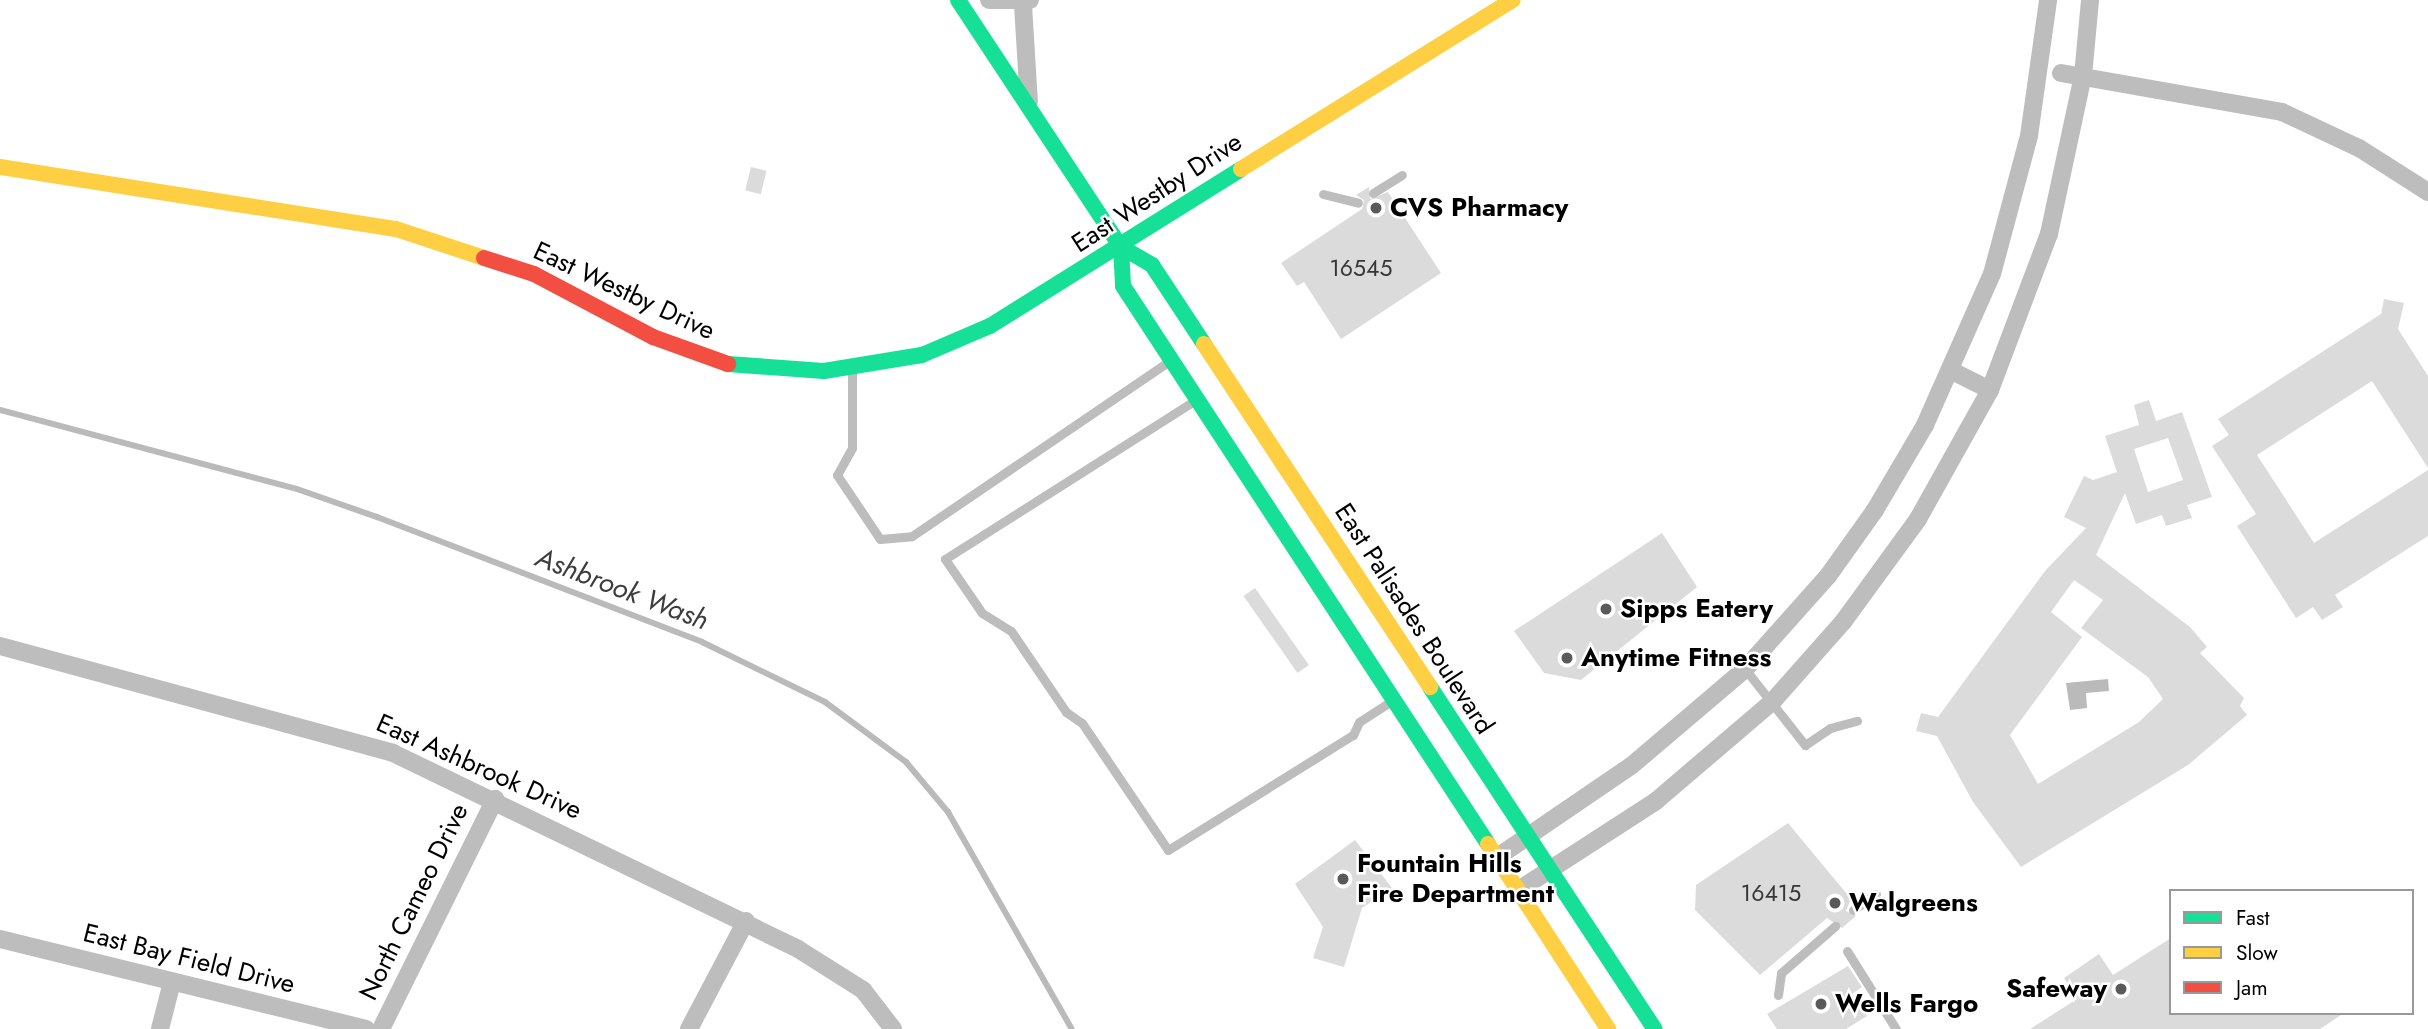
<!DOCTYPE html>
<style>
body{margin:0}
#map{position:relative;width:2428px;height:1029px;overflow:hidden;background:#fff;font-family:Jost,sans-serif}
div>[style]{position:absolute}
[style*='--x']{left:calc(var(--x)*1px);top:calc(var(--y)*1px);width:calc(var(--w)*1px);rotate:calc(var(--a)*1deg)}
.water>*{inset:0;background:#bababa}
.stream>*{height:6px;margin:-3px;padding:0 3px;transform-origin:3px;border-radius:3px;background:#bababa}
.building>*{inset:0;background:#dbdbdb;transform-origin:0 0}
.lane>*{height:9px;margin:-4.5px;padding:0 4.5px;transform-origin:4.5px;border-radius:4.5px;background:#bdbdbd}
.street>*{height:18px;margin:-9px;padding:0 9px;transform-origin:9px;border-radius:9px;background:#bdbdbd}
.fast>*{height:16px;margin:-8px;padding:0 8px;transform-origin:8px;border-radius:8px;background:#16e098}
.slow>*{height:16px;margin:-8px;padding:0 8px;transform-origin:8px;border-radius:8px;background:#ffcf43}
.jam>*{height:16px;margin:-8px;padding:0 8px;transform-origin:8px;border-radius:8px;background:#f24e42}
.dots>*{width:19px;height:19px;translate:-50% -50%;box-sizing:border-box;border:4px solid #fff;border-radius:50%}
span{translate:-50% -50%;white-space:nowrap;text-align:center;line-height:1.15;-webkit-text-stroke:5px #fff;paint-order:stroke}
.number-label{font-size:23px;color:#373737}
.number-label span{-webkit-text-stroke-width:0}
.street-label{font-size:26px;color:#000}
.poi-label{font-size:26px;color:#000;font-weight:700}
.left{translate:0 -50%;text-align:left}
.right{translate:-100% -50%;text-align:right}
.water-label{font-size:28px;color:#3d3d3d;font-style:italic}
.legend{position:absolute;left:2169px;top:889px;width:245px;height:126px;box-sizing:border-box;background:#fff;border:2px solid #999;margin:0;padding:9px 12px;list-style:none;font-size:21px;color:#000}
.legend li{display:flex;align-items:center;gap:14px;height:35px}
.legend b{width:35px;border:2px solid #999}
</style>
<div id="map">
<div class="water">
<div style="clip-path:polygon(2108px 679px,2109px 691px,2086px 693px,2087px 708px,2070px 710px,2066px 683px)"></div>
</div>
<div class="stream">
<div style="--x:0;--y:410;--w:307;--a:14.9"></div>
<div style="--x:297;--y:489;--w:85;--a:19.3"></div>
<div style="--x:377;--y:517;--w:348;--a:21"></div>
<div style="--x:702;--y:642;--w:137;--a:26"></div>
<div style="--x:825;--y:702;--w:101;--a:36.5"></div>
<div style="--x:906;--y:762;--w:65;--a:50"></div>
<div style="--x:948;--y:812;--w:250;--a:60.3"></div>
</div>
<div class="building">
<div style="left:751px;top:167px;width:16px;height:24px;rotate:14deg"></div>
<div style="clip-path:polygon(1369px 187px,1370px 199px,1388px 192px,1441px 273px,1341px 339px,1304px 282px,1297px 286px,1281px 263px,1362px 209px,1364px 200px,1356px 195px)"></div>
<div style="clip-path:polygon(2384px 299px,2404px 303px,2398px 329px,2428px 376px,2428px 468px,2372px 381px,2257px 455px,2314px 543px,2428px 470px,2428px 536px,2335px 595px,2343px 607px,2322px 620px,2313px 607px,2296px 618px,2237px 526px,2256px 514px,2212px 446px,2229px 435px,2218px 419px,2381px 314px)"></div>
<div style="clip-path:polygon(evenodd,2149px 400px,2156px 421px,2182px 412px,2212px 497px,2187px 505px,2192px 518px,2166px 526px,2162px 515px,2136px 524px,2125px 493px,2096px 555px,2190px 627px,2207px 647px,2200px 653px,2244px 698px,2240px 706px,2247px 715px,2188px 765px,2021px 867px,1973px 802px,1937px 736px,1916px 731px,1921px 713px,1938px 717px,2045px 571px,2086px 528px,2064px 517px,2084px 476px,2093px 480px,2117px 472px,2105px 436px,2139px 425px,2134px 405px,2149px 400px,2168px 438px,2183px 480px,2148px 492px,2134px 449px,2168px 438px,2149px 400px,2074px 580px,2103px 600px,2081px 628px,2148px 677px,2163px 699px,2139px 722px,2038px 784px,2010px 735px,2082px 637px,2051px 612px,2074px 580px)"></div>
<div style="clip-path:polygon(1662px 533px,1697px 587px,1581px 680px,1544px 673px,1514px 631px)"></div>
<div style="left:1255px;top:588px;width:94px;height:14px;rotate:55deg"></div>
<div style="clip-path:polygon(1788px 823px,1851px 899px,1846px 911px,1856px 916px,1842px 928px,1827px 918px,1760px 975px,1695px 910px,1696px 885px)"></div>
<div style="clip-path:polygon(1355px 840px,1392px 888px,1362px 908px,1344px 967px,1313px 958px,1323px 927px,1295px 884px)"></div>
<div style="clip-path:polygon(2171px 938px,2171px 1013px,2344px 1013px,2320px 1029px,2030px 1029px,2077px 999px,2064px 978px,2099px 954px,2113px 975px)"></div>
<div style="clip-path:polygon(1848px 966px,1862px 987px,1852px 994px,1867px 1016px,1846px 1029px,1777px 1029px,1767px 1014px)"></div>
</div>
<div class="lane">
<div style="--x:1373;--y:193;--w:34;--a:-32"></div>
<div style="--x:1323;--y:194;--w:36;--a:14"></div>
<div style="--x:852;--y:368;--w:80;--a:90"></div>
<div style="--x:852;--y:448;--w:31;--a:119"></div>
<div style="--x:837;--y:475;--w:77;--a:56.1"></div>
<div style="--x:880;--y:539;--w:32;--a:-5"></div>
<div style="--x:912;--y:536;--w:313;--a:-34.2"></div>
<div style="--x:1194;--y:401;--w:295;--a:147.6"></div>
<div style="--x:945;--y:559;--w:65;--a:55.6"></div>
<div style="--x:982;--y:613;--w:34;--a:32"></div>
<div style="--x:1011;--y:631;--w:98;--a:55.8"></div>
<div style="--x:1066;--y:712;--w:19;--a:35"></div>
<div style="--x:1082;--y:723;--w:153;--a:55.9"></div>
<div style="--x:1168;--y:850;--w:218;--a:-31.9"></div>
<div style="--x:1353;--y:735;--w:14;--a:-65"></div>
<div style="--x:1359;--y:722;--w:40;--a:-32.9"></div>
<div style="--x:1745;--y:669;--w:97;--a:51.7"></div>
<div style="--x:1805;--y:745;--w:30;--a:-34"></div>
<div style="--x:1830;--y:728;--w:28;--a:-15"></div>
<div style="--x:1853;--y:910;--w:28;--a:-35"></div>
<div style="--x:1847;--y:951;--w:92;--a:57.9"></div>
<div style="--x:1778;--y:995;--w:22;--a:-82"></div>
<div style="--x:1781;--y:973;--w:72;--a:-41"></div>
</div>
<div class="street">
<div style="--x:989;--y:0;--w:41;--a:0"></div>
<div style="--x:1023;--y:5;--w:97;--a:86.5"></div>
<div style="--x:2061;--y:73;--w:224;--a:10"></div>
<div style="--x:2282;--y:112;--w:85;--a:25.1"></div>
<div style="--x:2359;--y:148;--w:82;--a:32.5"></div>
<div style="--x:1952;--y:371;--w:42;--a:26.6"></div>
<div style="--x:0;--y:646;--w:407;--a:15.2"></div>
<div style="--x:393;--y:753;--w:450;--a:25.8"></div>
<div style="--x:798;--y:949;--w:77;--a:32.2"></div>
<div style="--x:863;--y:990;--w:49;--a:52.4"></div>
<div style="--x:1496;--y:858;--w:163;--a:-34.3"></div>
<div style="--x:1631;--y:766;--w:150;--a:-40.4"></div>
<div style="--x:1745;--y:669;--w:125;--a:-48.3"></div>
<div style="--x:1828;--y:576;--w:81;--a:-54.5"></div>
<div style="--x:1875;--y:510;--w:99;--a:-59.5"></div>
<div style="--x:1925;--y:425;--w:165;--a:-66.1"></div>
<div style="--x:1992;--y:274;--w:143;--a:-75"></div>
<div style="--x:2029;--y:136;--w:137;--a:-82"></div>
<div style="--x:1517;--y:891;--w:166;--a:-32.9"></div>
<div style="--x:1656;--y:801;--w:154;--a:-40.5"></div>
<div style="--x:1773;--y:701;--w:106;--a:-48.5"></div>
<div style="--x:1843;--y:622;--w:127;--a:-53.9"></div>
<div style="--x:1918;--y:519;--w:148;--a:-60.8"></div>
<div style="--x:1990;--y:390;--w:167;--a:-69.3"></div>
<div style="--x:2049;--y:234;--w:162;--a:-77.9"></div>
<div style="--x:2083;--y:76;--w:76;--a:-84.7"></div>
<div style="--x:0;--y:939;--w:377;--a:13.8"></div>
<div style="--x:160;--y:1029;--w:49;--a:-75.7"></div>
<div style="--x:381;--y:1029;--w:257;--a:-63.6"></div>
<div style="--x:689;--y:1029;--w:122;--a:-62.2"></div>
</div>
<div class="fast">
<div style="--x:958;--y:0;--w:296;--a:56.6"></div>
<div style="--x:1121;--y:247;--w:36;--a:30"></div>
<div style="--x:1152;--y:265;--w:95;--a:56.6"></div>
<div style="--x:1121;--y:247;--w:39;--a:87"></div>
<div style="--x:1123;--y:286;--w:667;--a:56.81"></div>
<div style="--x:728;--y:364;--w:96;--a:4.2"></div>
<div style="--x:824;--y:371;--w:99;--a:-9.3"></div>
<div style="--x:922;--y:355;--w:74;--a:-23.1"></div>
<div style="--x:990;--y:326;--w:296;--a:-32"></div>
<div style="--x:1430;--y:687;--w:409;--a:56.7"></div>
</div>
<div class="slow">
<div style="--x:0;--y:167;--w:401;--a:8.9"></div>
<div style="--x:396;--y:229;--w:93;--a:18.2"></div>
<div style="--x:1241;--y:169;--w:320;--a:-31.9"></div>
<div style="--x:1204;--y:344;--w:411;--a:56.6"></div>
<div style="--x:1488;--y:844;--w:221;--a:57"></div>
</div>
<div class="jam">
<div style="--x:484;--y:258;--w:52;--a:17.7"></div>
<div style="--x:534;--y:274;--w:135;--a:27.9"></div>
<div style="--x:653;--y:337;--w:80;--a:19.8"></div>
</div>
<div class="dots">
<div style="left:1376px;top:208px;background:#595959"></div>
<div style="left:1606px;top:609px;background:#595959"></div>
<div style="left:1567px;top:658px;background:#595959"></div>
<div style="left:1343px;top:879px;background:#595959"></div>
<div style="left:1835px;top:903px;background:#595959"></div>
<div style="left:2121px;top:989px;background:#595959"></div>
<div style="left:1821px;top:1004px;background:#595959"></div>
</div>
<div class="number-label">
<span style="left:1361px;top:268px">16545</span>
<span style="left:1771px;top:893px">16415</span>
</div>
<div class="street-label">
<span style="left:1157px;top:193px;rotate:-33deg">East Westby Drive</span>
<span style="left:624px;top:291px;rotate:25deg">East Westby Drive</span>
<span style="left:1414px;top:619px;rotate:57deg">East Palisades Boulevard</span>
<span style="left:479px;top:767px;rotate:24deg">East Ashbrook Drive</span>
<span style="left:414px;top:902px;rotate:-64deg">North Cameo Drive</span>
<span style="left:189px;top:959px;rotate:14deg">East Bay Field Drive</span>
</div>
<div class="poi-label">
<span class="left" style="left:1390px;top:208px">CVS Pharmacy</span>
<span class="left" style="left:1620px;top:609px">Sipps Eatery</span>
<span class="left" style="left:1581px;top:658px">Anytime Fitness</span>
<span class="left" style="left:1357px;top:879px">Fountain Hills<br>Fire Department</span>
<span class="left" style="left:1849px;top:903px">Walgreens</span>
<span class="right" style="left:2107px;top:989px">Safeway</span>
<span class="left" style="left:1835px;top:1004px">Wells Fargo</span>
</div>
<div class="water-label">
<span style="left:622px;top:589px;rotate:21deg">Ashbrook Wash</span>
</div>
<ul class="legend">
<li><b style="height:9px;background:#16e098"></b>Fast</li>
<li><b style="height:9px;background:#ffcf43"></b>Slow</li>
<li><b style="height:9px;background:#f24e42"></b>Jam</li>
</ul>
</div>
